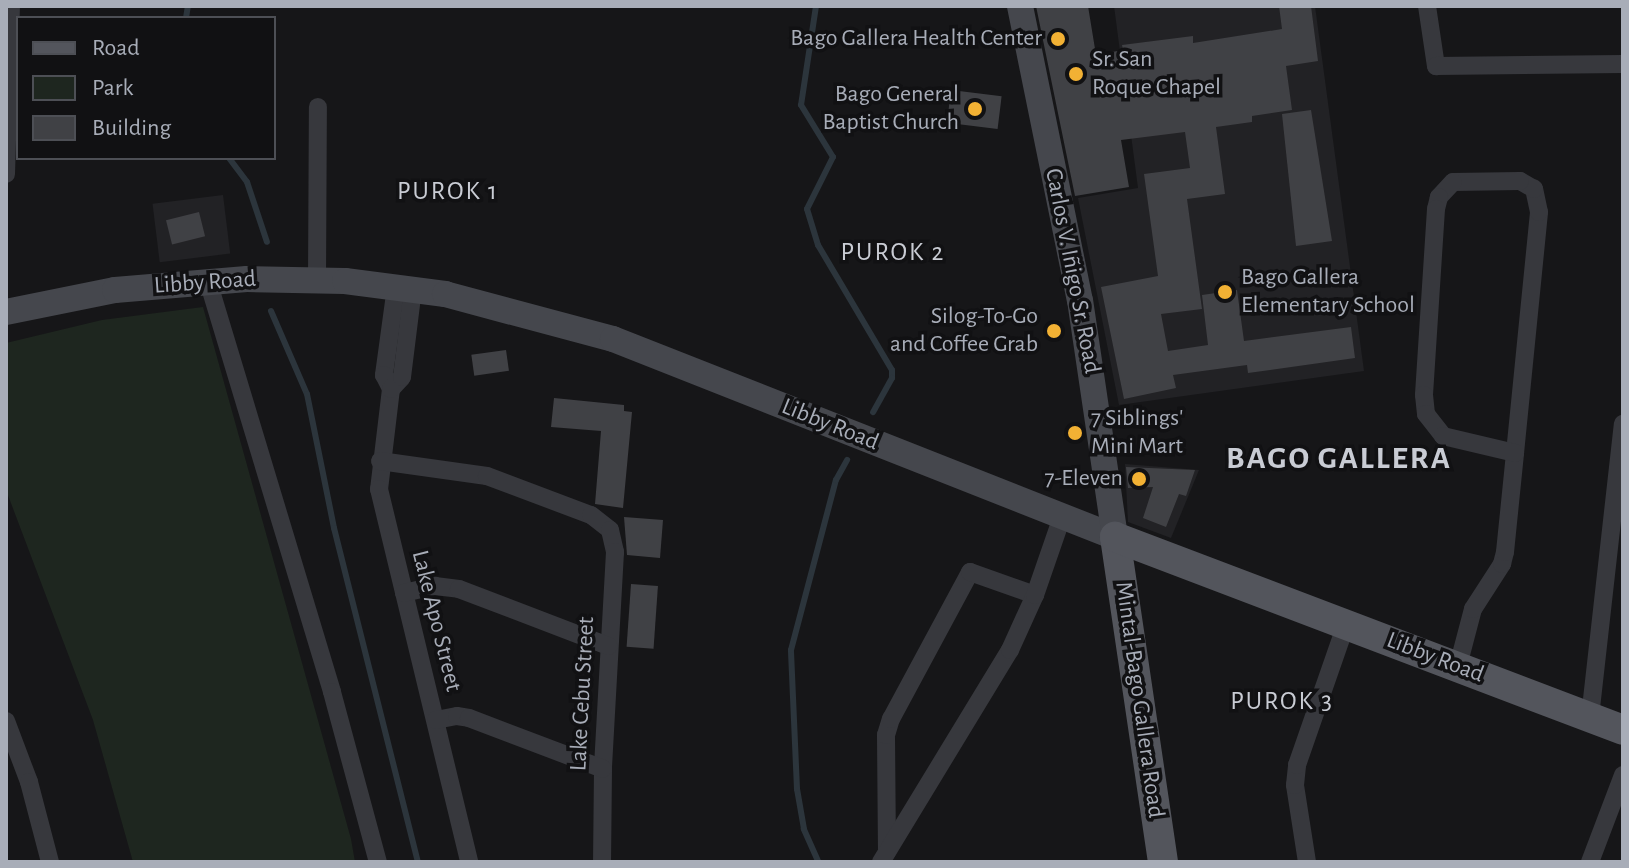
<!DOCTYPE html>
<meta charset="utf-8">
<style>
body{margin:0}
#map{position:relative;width:1629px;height:868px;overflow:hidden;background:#161618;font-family:"Alegreya Sans",sans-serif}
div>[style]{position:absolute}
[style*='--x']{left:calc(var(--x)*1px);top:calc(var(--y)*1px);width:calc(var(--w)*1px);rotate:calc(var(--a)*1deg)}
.built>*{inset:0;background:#222225;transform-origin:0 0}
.green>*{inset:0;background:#1e261f}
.stream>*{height:6px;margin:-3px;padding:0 3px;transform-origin:3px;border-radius:3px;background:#2c353c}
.building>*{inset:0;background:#404145;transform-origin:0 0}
.street>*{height:18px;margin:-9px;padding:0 9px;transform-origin:9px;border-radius:9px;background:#37383d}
.secondary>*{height:26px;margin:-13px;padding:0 13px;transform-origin:13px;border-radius:13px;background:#45474d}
.primary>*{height:30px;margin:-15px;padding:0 15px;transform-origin:15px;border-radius:15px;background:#53555c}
.dots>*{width:22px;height:22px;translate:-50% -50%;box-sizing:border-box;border:4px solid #111113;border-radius:50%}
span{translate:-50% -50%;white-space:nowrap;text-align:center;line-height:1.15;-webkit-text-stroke:7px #111113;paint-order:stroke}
.poi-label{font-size:24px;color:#a8adb8}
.right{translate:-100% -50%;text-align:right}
.left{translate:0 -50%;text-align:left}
.street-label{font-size:24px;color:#a8adb8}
.neighbourhood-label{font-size:26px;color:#c9ccd4;letter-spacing:2px}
.district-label{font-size:32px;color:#c9ccd4;font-weight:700;letter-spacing:2px}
.frame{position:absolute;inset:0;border:8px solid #a8adb8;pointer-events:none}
.legend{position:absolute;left:16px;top:16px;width:260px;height:144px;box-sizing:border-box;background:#111113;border:2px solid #4d4f55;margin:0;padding:10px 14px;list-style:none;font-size:24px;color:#a8adb8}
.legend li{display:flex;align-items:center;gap:16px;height:40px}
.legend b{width:40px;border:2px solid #4d4f55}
</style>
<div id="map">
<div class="built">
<div style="clip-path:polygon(1114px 6px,1315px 6px,1364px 371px,1119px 405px,1078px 198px,1138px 188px)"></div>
<div style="left:223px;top:195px;width:59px;height:71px;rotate:83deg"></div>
<div style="clip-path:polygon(1125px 464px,1199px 470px,1171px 538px,1128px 522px)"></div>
</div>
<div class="green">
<div style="clip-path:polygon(203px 307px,351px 839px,355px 862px,133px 862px,93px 720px,6px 490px,6px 343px,102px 320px)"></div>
</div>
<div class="stream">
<div style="--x:816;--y:6;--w:100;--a:98.6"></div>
<div style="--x:801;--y:105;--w:61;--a:58.4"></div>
<div style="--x:833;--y:157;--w:58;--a:116.6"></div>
<div style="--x:807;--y:209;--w:38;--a:73"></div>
<div style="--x:818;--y:245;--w:145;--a:59.4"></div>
<div style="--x:892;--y:370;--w:8;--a:90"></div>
<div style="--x:892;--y:378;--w:39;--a:119"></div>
<div style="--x:186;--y:18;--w:12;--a:-81"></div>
<div style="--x:229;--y:158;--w:30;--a:53"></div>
<div style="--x:247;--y:182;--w:63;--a:71.6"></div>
<div style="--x:271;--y:311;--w:90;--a:66.6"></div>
<div style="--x:307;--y:394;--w:137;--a:78.6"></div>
<div style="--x:334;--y:528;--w:344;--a:75.9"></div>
<div style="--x:818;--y:861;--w:35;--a:-114"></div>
<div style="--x:804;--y:829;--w:41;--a:-99.9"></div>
<div style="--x:797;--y:789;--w:139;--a:-92.5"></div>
<div style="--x:791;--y:650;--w:176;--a:-75.2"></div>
<div style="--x:836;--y:480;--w:23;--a:-61"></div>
</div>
<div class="building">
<div style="clip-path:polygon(1036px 6px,1088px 6px,1096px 55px,1123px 50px,1122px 45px,1193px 36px,1193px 43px,1282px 29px,1279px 6px,1311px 6px,1318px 61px,1286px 66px,1292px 110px,1252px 116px,1252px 122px,1216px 127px,1225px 194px,1187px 199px,1202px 309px,1161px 314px,1168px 351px,1208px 345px,1202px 295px,1237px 290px,1244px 341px,1351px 327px,1355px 358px,1248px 373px,1247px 365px,1173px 375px,1176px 388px,1124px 399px,1101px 287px,1158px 276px,1144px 174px,1190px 168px,1185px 132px,1121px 140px,1129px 187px,1075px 196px)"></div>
<div style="left:951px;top:90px;width:51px;height:33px;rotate:7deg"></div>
<div style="clip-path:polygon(1311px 110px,1332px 241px,1296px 246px,1282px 114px)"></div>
<div style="left:199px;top:212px;width:25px;height:34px;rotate:76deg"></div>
<div style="left:506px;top:350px;width:21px;height:35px;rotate:82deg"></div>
<div style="clip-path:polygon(554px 398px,624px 405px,624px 411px,632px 412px,623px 508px,595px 504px,601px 431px,551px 427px)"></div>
<div style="clip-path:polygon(1126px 467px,1195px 470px,1186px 496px,1179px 494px,1166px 527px,1143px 518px,1153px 487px,1128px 488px)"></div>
<div style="clip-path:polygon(624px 517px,663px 520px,660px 558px,627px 555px)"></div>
<div style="left:631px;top:584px;width:27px;height:63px;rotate:4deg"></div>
</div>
<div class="street">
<div style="--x:1427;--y:6;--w:61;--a:81.5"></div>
<div style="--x:1436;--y:66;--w:187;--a:-0.6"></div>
<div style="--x:6;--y:174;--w:168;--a:-88.3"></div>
<div style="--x:317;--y:279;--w:172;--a:-89.7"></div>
<div style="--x:208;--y:281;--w:429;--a:73.2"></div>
<div style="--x:332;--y:692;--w:176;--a:74.9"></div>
<div style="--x:396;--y:287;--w:89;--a:97.8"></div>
<div style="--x:384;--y:375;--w:16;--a:63"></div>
<div style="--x:391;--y:389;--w:101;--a:96.8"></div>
<div style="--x:379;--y:489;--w:384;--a:76.4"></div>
<div style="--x:391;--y:389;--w:16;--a:-47"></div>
<div style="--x:402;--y:377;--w:89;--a:-82.9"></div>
<div style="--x:380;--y:461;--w:108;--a:8"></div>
<div style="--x:487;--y:476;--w:111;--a:20.6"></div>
<div style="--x:591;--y:515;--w:24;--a:38"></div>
<div style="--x:610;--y:530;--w:23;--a:77"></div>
<div style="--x:615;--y:552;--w:217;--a:93.2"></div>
<div style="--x:603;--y:769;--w:93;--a:90.6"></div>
<div style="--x:404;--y:593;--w:32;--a:-13"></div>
<div style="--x:435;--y:586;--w:24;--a:7"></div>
<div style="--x:459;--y:589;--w:160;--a:20.9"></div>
<div style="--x:1458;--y:666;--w:59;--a:-75.3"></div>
<div style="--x:1473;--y:609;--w:54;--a:-57.2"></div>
<div style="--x:1502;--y:564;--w:12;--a:-76"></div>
<div style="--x:1505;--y:552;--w:100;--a:-84.2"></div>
<div style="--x:1515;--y:453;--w:242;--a:-84.3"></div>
<div style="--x:1539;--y:212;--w:24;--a:-102"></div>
<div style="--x:1534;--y:189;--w:16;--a:-150"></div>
<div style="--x:1520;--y:181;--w:67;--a:179.1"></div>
<div style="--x:1453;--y:182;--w:21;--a:133"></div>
<div style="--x:1439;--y:197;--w:12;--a:104"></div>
<div style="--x:1436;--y:209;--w:186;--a:93.7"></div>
<div style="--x:1424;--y:395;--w:19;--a:84"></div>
<div style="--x:1426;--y:414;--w:28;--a:52"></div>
<div style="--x:1443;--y:436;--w:74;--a:13.3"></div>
<div style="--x:1590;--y:717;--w:295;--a:-83.6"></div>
<div style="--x:436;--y:720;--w:21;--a:-11"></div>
<div style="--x:457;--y:716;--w:12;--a:9"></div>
<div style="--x:469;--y:718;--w:143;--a:20.8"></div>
<div style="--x:6;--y:721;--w:65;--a:69.3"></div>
<div style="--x:29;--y:782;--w:83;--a:75.3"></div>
<div style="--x:887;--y:852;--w:117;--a:-90.5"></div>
<div style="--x:886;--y:735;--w:17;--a:-73"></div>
<div style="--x:891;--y:719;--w:167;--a:-61.7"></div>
<div style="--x:970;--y:572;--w:69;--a:19.5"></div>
<div style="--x:881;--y:862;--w:248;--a:-58.7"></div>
<div style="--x:1010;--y:650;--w:60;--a:-65.6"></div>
<div style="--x:1035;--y:595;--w:83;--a:-70.9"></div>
<div style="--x:1307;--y:862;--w:78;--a:-98.9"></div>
<div style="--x:1295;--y:785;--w:20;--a:-84"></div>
<div style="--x:1297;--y:765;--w:149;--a:-70.8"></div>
<div style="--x:1590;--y:862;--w:93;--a:-69.2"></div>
</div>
<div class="secondary">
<div style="--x:6;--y:312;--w:111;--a:-11.4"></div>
<div style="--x:115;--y:290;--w:132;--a:-4.8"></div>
<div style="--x:247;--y:279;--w:98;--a:1.2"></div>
<div style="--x:345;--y:281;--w:101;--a:7.4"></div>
<div style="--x:445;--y:294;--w:174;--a:15"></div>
<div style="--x:613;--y:339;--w:540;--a:21.53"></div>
<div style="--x:1115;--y:537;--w:239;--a:-98.4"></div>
<div style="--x:1080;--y:301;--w:301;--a:-101.5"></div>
</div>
<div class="primary">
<div style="--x:1163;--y:862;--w:329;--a:-98.4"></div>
<div style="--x:1115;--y:537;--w:543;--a:20.8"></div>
</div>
<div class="dots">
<div style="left:1058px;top:39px;background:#f2b134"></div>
<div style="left:1076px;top:74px;background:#f2b134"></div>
<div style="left:975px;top:109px;background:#f2b134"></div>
<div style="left:1225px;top:292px;background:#f2b134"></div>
<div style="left:1054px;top:331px;background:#f2b134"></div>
<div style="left:1075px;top:433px;background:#f2b134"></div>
<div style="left:1139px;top:479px;background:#f2b134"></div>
</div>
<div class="poi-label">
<span class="right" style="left:1042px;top:39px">Bago Gallera Health Center</span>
<span class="left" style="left:1092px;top:74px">Sr. San<br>Roque Chapel</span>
<span class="right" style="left:959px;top:109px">Bago General<br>Baptist Church</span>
<span class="left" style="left:1241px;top:292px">Bago Gallera<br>Elementary School</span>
<span class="right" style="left:1038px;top:331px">Silog-To-Go<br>and Coffee Grab</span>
<span class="left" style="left:1091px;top:433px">7 Siblings'<br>Mini Mart</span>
<span class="right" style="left:1123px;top:479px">7-Eleven</span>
</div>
<div class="street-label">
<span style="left:1072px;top:271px;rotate:79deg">Carlos V. Iñigo Sr. Road</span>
<span style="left:205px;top:283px;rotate:-4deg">Libby Road</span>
<span style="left:830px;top:425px;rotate:22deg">Libby Road</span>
<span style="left:436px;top:621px;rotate:76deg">Lake Apo Street</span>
<span style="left:1435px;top:658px;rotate:21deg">Libby Road</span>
<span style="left:583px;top:694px;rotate:-87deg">Lake Cebu Street</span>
<span style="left:1139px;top:700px;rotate:82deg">Mintal-Bago Gallera Road</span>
</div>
<div class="neighbourhood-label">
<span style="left:448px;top:192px">PUROK 1</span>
<span style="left:893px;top:253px">PUROK 2</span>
<span style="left:1282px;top:702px">PUROK 3</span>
</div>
<div class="district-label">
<span style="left:1339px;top:458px">BAGO GALLERA</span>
</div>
<div class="frame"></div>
<ul class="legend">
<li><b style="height:10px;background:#53555c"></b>Road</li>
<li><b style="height:22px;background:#1e261f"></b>Park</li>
<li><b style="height:22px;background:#404145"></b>Building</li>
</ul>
</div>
